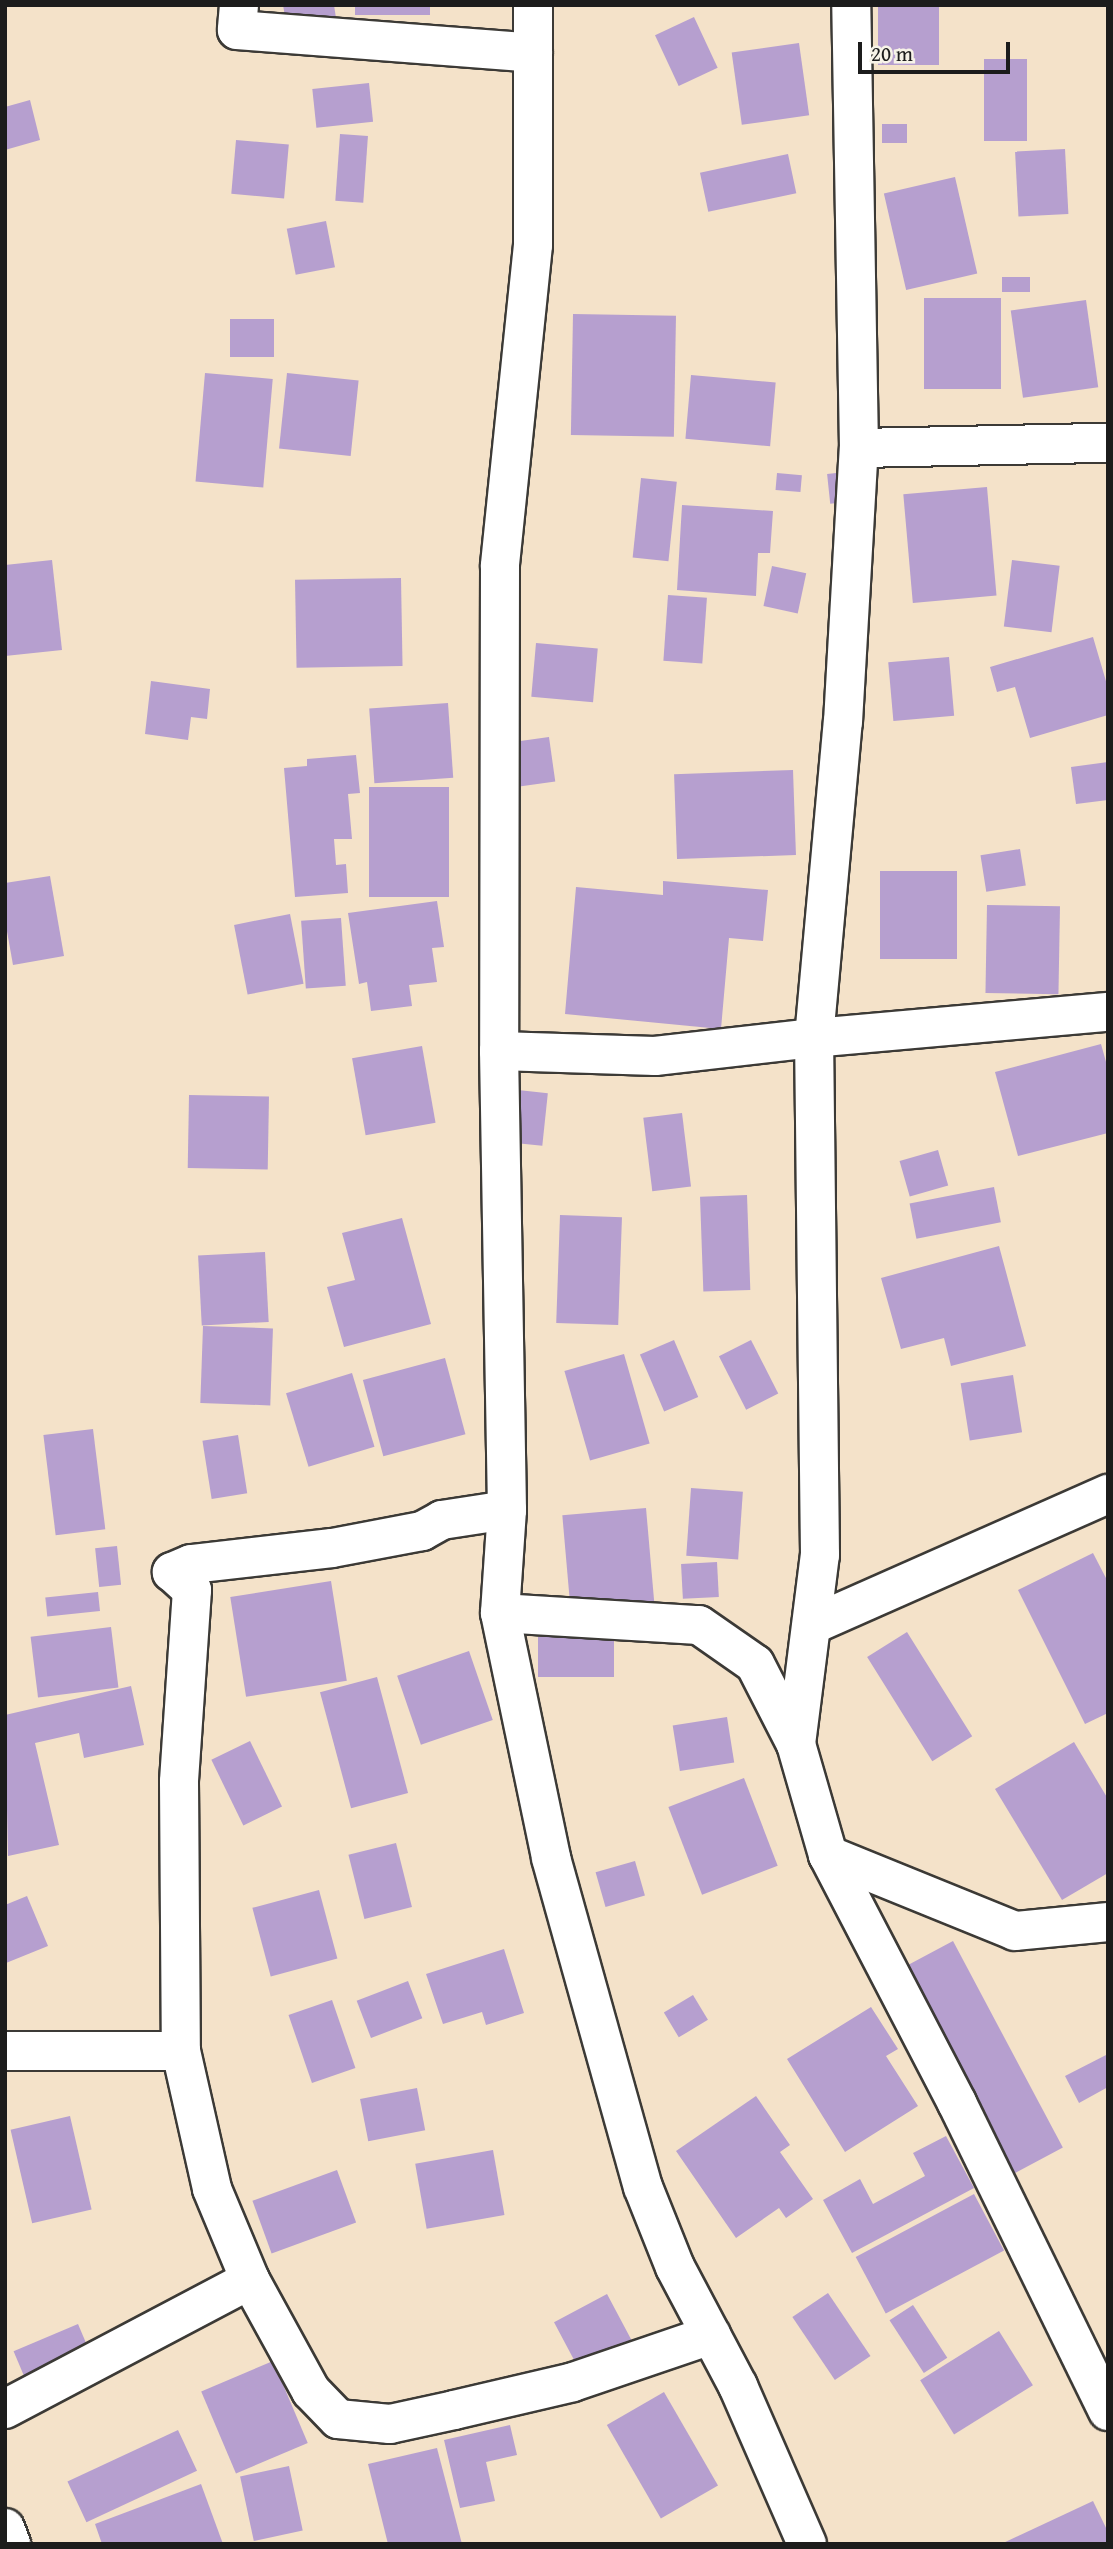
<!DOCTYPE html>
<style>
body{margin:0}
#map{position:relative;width:1113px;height:2549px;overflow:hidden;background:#f4e2c9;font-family:"Gentium Book Plus",serif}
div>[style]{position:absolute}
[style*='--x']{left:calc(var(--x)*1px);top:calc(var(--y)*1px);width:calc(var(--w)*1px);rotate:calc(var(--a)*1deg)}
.building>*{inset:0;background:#b69fcf;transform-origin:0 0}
.roads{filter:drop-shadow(2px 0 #3c3a36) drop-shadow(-2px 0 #3c3a36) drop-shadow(0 2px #3c3a36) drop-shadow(0 -2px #3c3a36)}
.minor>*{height:38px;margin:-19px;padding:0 19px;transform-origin:19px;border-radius:19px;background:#fff}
span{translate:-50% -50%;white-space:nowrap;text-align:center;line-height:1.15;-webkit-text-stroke:5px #f7f3e8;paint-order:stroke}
.frame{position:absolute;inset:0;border:7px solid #1c1c1c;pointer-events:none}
.scale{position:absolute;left:858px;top:42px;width:152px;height:32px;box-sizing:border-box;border:4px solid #1c1c1c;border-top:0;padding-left:9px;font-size:21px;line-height:24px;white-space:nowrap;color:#1c1c1c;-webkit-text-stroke:5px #f7f3e8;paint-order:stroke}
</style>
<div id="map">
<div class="building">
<div style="clip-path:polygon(283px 5px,334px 5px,336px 18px,287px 28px)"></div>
<div style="left:355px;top:5px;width:75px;height:10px"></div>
<div style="left:878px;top:5px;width:61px;height:60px"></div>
<div style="left:694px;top:17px;width:56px;height:43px;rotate:65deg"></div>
<div style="left:799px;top:43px;width:73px;height:68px;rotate:82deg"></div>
<div style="left:984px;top:59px;width:43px;height:82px"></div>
<div style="left:369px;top:83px;width:39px;height:57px;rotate:84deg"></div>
<div style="clip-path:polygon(30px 100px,40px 140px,5px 150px,5px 107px)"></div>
<div style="left:882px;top:124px;width:25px;height:19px"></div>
<div style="left:340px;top:134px;width:28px;height:67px;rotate:4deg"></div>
<div style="left:236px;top:140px;width:53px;height:54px;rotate:5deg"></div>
<div style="left:1065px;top:149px;width:65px;height:50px;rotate:87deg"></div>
<div style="left:788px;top:154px;width:40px;height:90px;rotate:78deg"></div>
<div style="left:955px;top:177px;width:99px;height:73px;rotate:77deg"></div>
<div style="left:326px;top:221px;width:47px;height:40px;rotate:79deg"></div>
<div style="left:1030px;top:277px;width:15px;height:28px;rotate:90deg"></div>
<div style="left:924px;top:298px;width:77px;height:91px"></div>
<div style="left:1086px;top:300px;width:88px;height:76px;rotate:82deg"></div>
<div style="left:573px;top:314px;width:103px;height:121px;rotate:1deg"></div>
<div style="left:230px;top:319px;width:44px;height:38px"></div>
<div style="left:205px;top:373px;width:68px;height:109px;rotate:5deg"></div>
<div style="left:287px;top:373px;width:72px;height:76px;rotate:6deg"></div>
<div style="left:691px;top:375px;width:85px;height:64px;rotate:5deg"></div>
<div style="left:845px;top:472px;width:30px;height:18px;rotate:84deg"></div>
<div style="left:777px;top:473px;width:25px;height:17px;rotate:5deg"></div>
<div style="left:641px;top:478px;width:36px;height:80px;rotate:6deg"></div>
<div style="left:987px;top:487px;width:109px;height:84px;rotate:85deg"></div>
<div style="clip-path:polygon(682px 505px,773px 511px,770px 553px,758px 553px,756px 596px,677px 590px)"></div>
<div style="clip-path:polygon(52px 560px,62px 650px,5px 656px,5px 565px)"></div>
<div style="left:1012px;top:560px;width:48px;height:67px;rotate:7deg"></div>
<div style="left:772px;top:566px;width:35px;height:41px;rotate:12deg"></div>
<div style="left:401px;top:578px;width:88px;height:106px;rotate:89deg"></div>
<div style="left:668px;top:595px;width:39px;height:66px;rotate:4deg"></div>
<div style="clip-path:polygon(1093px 637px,1108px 688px,1108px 715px,1030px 738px,1015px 687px,997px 692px,990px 667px)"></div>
<div style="left:536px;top:643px;width:62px;height:54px;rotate:5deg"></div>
<div style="left:949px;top:657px;width:59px;height:61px;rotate:85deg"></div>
<div style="clip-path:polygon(151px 681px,210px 689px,207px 719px,191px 717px,188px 740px,145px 734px)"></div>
<div style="left:448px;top:703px;width:75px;height:79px;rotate:86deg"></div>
<div style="left:549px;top:737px;width:45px;height:38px;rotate:82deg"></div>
<div style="clip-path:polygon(356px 755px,360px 793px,348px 794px,352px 839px,334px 839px,336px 865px,346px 864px,348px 893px,295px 897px,284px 768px,307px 766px,307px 759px)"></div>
<div style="clip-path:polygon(1108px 762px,1108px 800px,1076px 804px,1071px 767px)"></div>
<div style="left:793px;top:770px;width:85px;height:119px;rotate:88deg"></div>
<div style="left:369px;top:787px;width:80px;height:110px"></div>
<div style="left:1020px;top:849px;width:37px;height:40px;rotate:81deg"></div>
<div style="left:880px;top:871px;width:77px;height:88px"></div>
<div style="clip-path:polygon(50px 876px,64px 956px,13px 965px,5px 920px,5px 883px)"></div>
<div style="clip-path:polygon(663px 881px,768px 890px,763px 941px,729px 938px,721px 1029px,565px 1014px,576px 887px,663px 895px)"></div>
<div style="clip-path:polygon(437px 901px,444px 947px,432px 948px,437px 982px,409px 985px,412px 1006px,371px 1011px,367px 982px,359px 984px,348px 913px)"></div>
<div style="left:987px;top:905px;width:73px;height:88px;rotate:1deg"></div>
<div style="left:290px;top:914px;width:71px;height:57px;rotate:79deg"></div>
<div style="left:341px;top:918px;width:68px;height:40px;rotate:86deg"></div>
<div style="clip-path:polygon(1101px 1044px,1108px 1069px,1108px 1133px,1018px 1156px,995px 1072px)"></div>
<div style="left:422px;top:1046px;width:78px;height:71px;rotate:80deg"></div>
<div style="left:518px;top:1090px;width:30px;height:53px;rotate:6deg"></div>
<div style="left:189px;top:1095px;width:80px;height:73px;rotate:1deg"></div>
<div style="left:682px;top:1113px;width:74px;height:39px;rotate:83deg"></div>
<div style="left:938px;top:1150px;width:37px;height:40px;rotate:74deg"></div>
<div style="left:994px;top:1187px;width:36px;height:86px;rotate:79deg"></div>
<div style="left:747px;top:1195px;width:95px;height:47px;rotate:88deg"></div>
<div style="left:560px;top:1215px;width:62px;height:108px;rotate:2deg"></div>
<div style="clip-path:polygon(402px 1218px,431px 1324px,344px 1347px,327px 1287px,355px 1280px,342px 1233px)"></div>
<div style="clip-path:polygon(999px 1246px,1026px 1346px,951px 1366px,944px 1338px,901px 1349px,881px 1278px)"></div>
<div style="left:265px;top:1252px;width:70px;height:67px;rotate:87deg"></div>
<div style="left:203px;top:1326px;width:70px;height:77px;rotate:2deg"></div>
<div style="left:674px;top:1340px;width:62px;height:37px;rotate:67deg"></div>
<div style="left:751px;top:1340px;width:60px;height:36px;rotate:63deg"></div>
<div style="left:624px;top:1354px;width:93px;height:62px;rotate:74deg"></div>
<div style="left:445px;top:1358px;width:79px;height:85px;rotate:75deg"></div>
<div style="left:352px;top:1373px;width:77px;height:69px;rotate:73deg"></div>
<div style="left:1013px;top:1375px;width:58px;height:53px;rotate:81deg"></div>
<div style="left:93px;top:1429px;width:101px;height:50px;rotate:83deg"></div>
<div style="left:238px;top:1435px;width:59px;height:36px;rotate:81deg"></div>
<div style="left:691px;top:1488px;width:52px;height:68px;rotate:4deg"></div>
<div style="left:646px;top:1508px;width:95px;height:84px;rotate:85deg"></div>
<div style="left:117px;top:1546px;width:39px;height:22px;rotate:84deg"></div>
<div style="clip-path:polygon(1093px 1553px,1108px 1582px,1108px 1713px,1085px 1724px,1018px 1590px)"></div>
<div style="left:717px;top:1562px;width:35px;height:36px;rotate:87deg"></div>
<div style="left:331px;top:1581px;width:101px;height:102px;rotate:81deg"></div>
<div style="left:98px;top:1592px;width:19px;height:53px;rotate:84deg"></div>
<div style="left:111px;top:1627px;width:61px;height:81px;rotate:83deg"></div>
<div style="left:907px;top:1632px;width:123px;height:47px;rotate:58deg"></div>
<div style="left:538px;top:1637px;width:76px;height:40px"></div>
<div style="left:469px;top:1651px;width:73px;height:76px;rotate:71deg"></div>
<div style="left:377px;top:1677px;width:120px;height:59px;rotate:75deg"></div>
<div style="clip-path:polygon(131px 1686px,144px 1745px,84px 1758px,79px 1733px,35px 1743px,59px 1845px,8px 1856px,5px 1715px)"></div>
<div style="left:727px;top:1717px;width:46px;height:55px;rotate:81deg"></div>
<div style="left:250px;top:1741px;width:73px;height:43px;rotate:64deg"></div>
<div style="clip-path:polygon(1074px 1742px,1108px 1799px,1108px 1873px,1062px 1900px,995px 1789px)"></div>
<div style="left:744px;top:1778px;width:94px;height:81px;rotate:69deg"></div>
<div style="left:396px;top:1843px;width:66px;height:49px;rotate:76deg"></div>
<div style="left:635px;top:1861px;width:36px;height:41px;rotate:74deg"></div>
<div style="left:319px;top:1890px;width:71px;height:69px;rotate:75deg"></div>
<div style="clip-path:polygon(27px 1896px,48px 1946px,6px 1963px,5px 1905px)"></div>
<div style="left:953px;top:1941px;width:234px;height:61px;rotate:62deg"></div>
<div style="clip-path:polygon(504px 1949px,524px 2013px,486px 2025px,482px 2012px,443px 2024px,426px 1974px)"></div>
<div style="left:408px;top:1981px;width:40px;height:55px;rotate:69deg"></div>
<div style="left:693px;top:1995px;width:29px;height:34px;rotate:59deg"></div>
<div style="left:332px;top:2000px;width:72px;height:46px;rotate:71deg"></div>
<div style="clip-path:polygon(871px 2007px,898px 2049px,886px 2056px,918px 2106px,845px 2152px,787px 2059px)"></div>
<div style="clip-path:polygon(1108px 2054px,1108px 2087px,1079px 2103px,1065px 2076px)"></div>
<div style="left:417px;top:2088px;width:43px;height:58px;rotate:79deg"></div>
<div style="clip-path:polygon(756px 2096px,790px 2145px,780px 2152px,813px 2199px,786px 2218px,779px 2208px,736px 2238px,676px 2151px)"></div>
<div style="left:70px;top:2116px;width:96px;height:61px;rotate:77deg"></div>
<div style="clip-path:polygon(946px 2136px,974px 2188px,852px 2253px,823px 2200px,860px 2179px,873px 2204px,925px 2176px,913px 2153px)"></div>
<div style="left:493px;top:2150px;width:66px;height:79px;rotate:80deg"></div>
<div style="left:337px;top:2170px;width:56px;height:90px;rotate:70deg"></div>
<div style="left:974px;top:2194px;width:64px;height:134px;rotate:62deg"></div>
<div style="left:828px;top:2293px;width:76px;height:43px;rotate:56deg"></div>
<div style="left:607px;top:2294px;width:60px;height:60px;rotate:62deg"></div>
<div style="left:913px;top:2305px;width:63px;height:28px;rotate:57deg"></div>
<div style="left:78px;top:2324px;width:39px;height:70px;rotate:67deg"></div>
<div style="left:999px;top:2331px;width:64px;height:93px;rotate:58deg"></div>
<div style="left:273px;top:2361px;width:89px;height:78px;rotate:67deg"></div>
<div style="left:664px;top:2392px;width:108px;height:66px;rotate:60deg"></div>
<div style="clip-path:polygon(510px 2425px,517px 2455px,486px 2462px,495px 2501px,460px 2508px,444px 2440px)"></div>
<div style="left:178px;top:2430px;width:45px;height:122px;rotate:65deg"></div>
<div style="clip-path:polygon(437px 2448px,462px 2544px,388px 2544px,368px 2464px)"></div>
<div style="left:289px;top:2466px;width:66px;height:50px;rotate:78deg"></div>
<div style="clip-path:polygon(201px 2484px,223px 2544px,102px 2544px,95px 2524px)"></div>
<div style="clip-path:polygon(1093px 2501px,1108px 2532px,1108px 2542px,1001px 2544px)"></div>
</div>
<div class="roads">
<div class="minor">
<div style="--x:239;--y:5;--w:25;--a:95"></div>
<div style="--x:237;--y:30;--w:297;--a:4.4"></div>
<div style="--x:533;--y:5;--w:240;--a:90"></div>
<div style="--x:533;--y:245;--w:323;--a:95.9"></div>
<div style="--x:500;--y:566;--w:485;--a:90.1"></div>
<div style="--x:499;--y:1051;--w:459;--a:89"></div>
<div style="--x:507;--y:1510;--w:103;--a:93.9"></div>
<div style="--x:500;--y:1613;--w:250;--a:78.2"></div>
<div style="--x:551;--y:1858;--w:342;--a:74.4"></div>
<div style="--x:643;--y:2187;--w:86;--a:68.2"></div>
<div style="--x:675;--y:2267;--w:135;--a:62.1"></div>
<div style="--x:738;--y:2386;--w:172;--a:66.4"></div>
<div style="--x:859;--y:448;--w:249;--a:-1.2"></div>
<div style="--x:499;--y:1051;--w:156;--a:1.8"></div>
<div style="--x:655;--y:1056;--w:160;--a:-6.5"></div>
<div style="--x:814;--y:1038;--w:295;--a:-5.1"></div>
<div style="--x:507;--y:1510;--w:66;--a:171.3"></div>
<div style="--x:442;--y:1520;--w:23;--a:151"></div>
<div style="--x:422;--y:1531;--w:92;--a:169.3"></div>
<div style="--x:332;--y:1548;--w:142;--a:173.5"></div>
<div style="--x:191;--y:1564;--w:21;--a:157"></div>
<div style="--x:172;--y:1572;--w:27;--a:42"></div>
<div style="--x:192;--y:1590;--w:192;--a:93.9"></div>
<div style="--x:179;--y:1782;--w:269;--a:89.6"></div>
<div style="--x:181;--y:2051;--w:141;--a:77.3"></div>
<div style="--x:212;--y:2189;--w:99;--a:67.3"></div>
<div style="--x:250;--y:2280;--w:127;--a:61.2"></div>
<div style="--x:311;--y:2391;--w:39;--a:46"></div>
<div style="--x:338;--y:2419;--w:52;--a:5.5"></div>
<div style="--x:390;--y:2424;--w:66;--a:-12.3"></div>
<div style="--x:454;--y:2410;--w:122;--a:-13.2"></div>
<div style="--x:573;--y:2382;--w:146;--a:-18.8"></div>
<div style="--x:500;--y:1613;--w:199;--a:3.5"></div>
<div style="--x:699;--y:1625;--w:68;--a:34.9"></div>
<div style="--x:755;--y:1664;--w:90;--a:62.9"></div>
<div style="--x:796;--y:1744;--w:116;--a:73.9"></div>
<div style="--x:828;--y:1855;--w:280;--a:62.5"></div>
<div style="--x:957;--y:2103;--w:343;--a:63.9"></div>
<div style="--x:812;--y:1625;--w:324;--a:-23.9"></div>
<div style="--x:796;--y:1744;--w:191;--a:-82.8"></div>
<div style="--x:820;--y:1555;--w:517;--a:-90.66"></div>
<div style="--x:814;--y:1038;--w:317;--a:-84.8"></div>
<div style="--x:843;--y:722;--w:274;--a:-86.7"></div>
<div style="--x:859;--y:448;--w:443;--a:-91"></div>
<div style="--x:828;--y:1855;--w:202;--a:22.1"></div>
<div style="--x:1015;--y:1931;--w:93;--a:-5.5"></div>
<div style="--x:5;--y:2051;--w:176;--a:0"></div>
<div style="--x:5;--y:2409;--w:277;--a:-27.8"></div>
<div style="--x:5;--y:2528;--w:17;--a:69"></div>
</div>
</div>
<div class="frame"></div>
<div class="scale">20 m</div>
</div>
